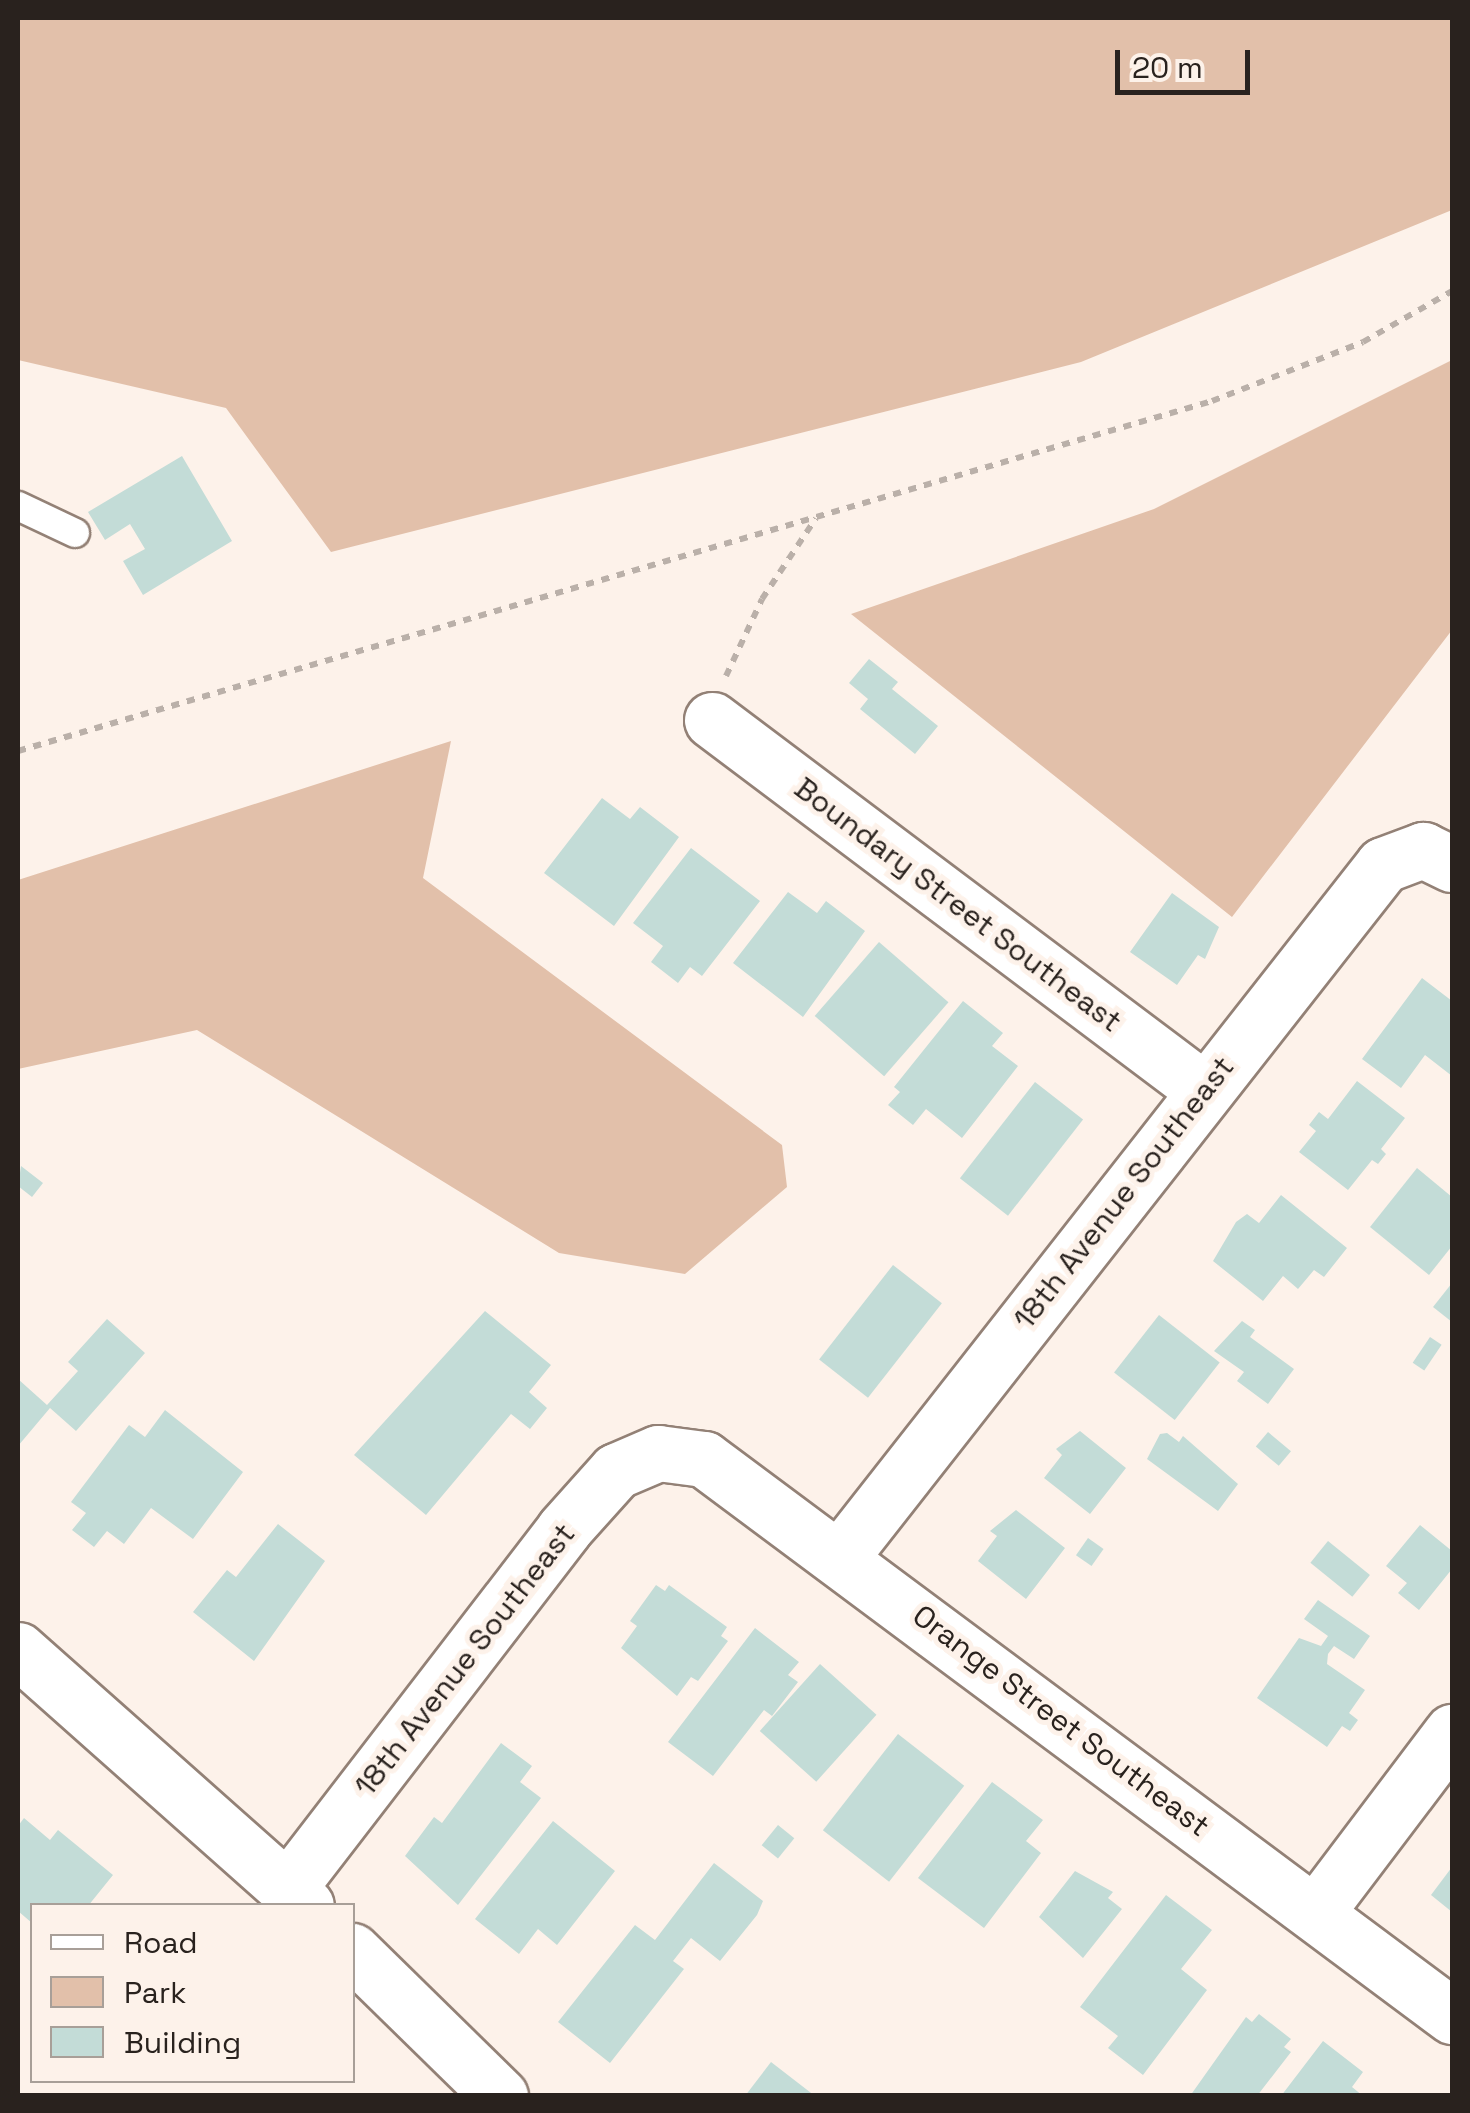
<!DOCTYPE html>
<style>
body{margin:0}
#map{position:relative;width:1470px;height:2113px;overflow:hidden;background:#fdf2ea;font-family:"Space Grotesk",sans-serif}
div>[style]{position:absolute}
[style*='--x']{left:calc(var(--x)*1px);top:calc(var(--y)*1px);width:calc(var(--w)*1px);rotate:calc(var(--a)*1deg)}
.green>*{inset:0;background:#e2c0aa}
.building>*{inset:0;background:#c3dcd7;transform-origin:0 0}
.path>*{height:6px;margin-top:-3px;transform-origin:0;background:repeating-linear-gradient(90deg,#bab0a9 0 8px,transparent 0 16px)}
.roads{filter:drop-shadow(2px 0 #938176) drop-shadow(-2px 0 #938176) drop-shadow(0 2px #938176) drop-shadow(0 -2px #938176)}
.service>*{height:28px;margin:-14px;padding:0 14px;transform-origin:14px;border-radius:14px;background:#fff}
.minor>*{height:55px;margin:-27.5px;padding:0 27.5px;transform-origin:27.5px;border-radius:27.5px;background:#fff}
.tertiary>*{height:55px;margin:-27.5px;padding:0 27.5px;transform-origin:27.5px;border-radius:27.5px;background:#fff}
span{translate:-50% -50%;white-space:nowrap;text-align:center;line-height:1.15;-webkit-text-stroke:10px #fdf2ea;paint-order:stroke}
.street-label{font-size:30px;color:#29221e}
.frame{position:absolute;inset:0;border:20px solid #29221e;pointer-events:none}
.legend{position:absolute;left:30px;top:1903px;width:325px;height:180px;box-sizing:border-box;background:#fdf2ea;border:2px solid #a89f98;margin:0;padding:12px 18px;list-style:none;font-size:30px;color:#29221e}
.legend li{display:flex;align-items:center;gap:20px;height:50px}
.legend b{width:50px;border:2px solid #a89f98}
.scale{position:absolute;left:1115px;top:50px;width:135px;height:45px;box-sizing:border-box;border:5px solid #29221e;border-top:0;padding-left:12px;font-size:30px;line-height:35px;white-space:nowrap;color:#29221e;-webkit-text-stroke:8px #fdf2ea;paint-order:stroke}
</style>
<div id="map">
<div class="green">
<div style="clip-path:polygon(18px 18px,1452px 18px,1452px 210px,1081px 362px,331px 552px,226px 408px,18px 360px)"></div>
<div style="clip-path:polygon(1452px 360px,1452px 630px,1232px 917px,851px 614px,1154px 509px)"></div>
<div style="clip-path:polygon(451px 741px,423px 878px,782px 1145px,787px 1187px,685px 1274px,559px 1253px,197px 1030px,18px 1069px,18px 880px)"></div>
</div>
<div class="building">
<div style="clip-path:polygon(182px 456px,232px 541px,143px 595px,123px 561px,145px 549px,130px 524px,105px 540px,88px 512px)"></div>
<div style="clip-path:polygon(869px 659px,898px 682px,892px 689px,938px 726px,915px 754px,860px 709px,868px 699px,849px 683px)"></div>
<div style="clip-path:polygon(602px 798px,630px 819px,640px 807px,679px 837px,614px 926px,544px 873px)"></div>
<div style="clip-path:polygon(691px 848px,760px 901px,702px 976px,690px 967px,678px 983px,651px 962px,663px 946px,633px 923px)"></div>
<div style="clip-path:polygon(788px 892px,817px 913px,826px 901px,865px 931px,803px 1017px,733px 963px)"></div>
<div style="clip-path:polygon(1172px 893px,1219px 927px,1205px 959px,1198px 955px,1177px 985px,1130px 952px)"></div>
<div style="left:879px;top:942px;width:92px;height:98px;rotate:41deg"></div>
<div style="clip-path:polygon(1422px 978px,1452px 1001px,1452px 1076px,1425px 1055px,1401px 1088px,1362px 1059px)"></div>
<div style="clip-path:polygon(963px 1001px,1003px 1033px,992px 1046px,1018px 1066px,962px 1138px,926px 1109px,913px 1125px,888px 1105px,900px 1092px,894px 1087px)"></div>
<div style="clip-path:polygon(1357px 1081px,1405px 1118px,1381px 1149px,1386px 1154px,1378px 1164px,1372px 1160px,1348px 1190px,1299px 1152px,1316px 1131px,1309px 1125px,1319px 1112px,1328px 1119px)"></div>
<div style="left:1035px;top:1082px;width:61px;height:122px;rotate:38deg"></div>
<div style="clip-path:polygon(21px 1166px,43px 1183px,32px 1197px,18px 1186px)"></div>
<div style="clip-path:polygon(1417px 1168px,1452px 1197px,1452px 1246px,1429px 1275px,1370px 1227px)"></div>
<div style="clip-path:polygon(1281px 1195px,1347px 1248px,1324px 1277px,1314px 1270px,1298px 1289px,1283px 1276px,1263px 1301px,1213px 1261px,1236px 1222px,1247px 1214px,1259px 1223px)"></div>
<div style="left:893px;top:1265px;width:62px;height:120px;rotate:38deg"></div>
<div style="clip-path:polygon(1452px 1283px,1452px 1322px,1433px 1307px)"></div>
<div style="clip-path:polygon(485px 1311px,551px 1365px,529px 1392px,547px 1408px,530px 1429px,511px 1414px,426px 1515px,354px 1455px)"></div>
<div style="left:1159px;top:1315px;width:77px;height:73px;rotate:38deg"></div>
<div style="clip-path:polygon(107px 1319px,145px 1353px,76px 1431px,50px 1408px,18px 1446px,18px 1379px,47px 1405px,78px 1371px,68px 1362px)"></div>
<div style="clip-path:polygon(1242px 1321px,1255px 1330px,1250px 1337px,1294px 1369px,1268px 1404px,1237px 1381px,1244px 1372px,1214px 1351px)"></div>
<div style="left:1430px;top:1337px;width:14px;height:31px;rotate:34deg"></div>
<div style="clip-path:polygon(165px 1410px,243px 1472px,193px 1539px,151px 1508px,124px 1544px,107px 1531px,94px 1547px,72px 1530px,86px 1513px,71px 1502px,129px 1425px,145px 1437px)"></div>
<div style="clip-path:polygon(1080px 1431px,1126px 1468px,1090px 1514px,1044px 1478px,1062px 1455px,1056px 1449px)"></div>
<div style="left:1268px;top:1432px;width:30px;height:19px;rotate:40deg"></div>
<div style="clip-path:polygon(1167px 1433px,1179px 1442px,1183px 1436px,1238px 1484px,1218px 1511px,1147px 1459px,1160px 1434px)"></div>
<div style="clip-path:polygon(1016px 1510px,1065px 1548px,1026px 1599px,978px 1561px,997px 1536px,990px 1531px)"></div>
<div style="clip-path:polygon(278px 1524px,325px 1561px,254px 1661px,193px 1612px,227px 1570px,236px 1577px)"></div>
<div style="clip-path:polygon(1420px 1525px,1452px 1551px,1452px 1569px,1419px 1610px,1398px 1593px,1407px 1583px,1386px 1566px)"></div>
<div style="left:1088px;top:1538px;width:19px;height:21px;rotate:35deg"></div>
<div style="left:1328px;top:1541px;width:54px;height:28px;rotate:39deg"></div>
<div style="clip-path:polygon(656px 1585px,665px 1591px,669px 1585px,727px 1627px,721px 1636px,728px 1641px,698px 1681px,691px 1677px,677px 1696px,621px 1648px,637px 1626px,630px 1621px)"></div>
<div style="clip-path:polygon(1318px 1600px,1370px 1636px,1354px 1659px,1334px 1646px,1328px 1654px,1327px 1664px,1365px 1690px,1349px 1713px,1358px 1720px,1350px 1731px,1342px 1726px,1327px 1747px,1257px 1698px,1299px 1638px,1321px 1646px,1328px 1636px,1304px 1619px)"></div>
<div style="clip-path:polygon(755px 1628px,799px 1662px,788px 1675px,798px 1682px,772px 1716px,764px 1710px,713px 1776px,668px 1742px)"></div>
<div style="left:820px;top:1664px;width:76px;height:90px;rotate:42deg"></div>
<div style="left:898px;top:1734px;width:84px;height:122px;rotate:38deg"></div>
<div style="clip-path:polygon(501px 1743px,532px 1766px,520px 1782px,541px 1798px,458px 1905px,405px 1856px,434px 1817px,442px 1823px)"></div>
<div style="clip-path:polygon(992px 1782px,1043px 1820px,1026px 1841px,1041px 1853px,984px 1928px,918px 1878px)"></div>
<div style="clip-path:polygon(24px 1818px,50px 1840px,58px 1830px,113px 1875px,88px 1906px,32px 1906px,32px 1923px,18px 1911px,18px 1826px)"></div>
<div style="clip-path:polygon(553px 1821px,615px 1871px,557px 1945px,538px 1929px,519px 1954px,475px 1919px)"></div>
<div style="left:778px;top:1825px;width:21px;height:26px;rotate:39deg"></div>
<div style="clip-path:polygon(714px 1863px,763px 1901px,757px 1915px,720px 1961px,691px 1938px,673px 1961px,684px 1969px,610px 2063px,558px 2022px,635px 1925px,655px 1940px)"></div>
<div style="clip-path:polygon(1452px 1867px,1452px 1912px,1431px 1895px)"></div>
<div style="clip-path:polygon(1075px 1871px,1113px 1892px,1108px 1898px,1122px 1909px,1083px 1958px,1039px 1917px)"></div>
<div style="clip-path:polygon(1166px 1895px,1212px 1930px,1181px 1969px,1207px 1990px,1143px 2075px,1108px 2048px,1118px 2036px,1080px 2007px)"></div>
<div style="clip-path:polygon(1259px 2014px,1291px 2039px,1284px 2047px,1291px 2052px,1257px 2096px,1190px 2096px,1246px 2017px,1252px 2022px)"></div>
<div style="clip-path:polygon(1323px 2041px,1363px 2072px,1352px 2087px,1363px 2096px,1281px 2096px)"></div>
<div style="clip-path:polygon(771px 2062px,815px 2096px,745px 2096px)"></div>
</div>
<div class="path">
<div style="--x:726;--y:676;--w:85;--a:-64.9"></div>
<div style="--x:762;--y:599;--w:97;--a:-56.3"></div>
<div style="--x:18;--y:751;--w:1244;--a:-16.34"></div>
<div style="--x:1212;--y:401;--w:162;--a:-21.3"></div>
<div style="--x:1363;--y:342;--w:103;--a:-29.8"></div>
</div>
<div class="roads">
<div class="service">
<div style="--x:18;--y:506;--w:63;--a:25.3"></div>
</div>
<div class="minor">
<div style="--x:712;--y:720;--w:616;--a:36.94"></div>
<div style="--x:841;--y:1556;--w:878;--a:-51.89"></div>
<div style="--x:1383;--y:865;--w:43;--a:-20.6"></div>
<div style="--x:1423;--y:850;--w:32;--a:26"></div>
<div style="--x:288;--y:1888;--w:453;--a:-52.4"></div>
<div style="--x:564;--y:1529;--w:78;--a:-48.1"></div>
<div style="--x:616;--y:1471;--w:46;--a:-23.2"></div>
<div style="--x:658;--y:1453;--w:46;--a:7.4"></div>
<div style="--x:704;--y:1459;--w:933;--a:36.67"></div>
<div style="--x:1316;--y:1912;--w:226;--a:-52.9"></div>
</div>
<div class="tertiary">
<div style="--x:18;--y:1650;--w:385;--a:41.6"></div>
<div style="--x:352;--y:1951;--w:207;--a:44.4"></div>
</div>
</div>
<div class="street-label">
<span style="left:958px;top:905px;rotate:37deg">Boundary Street Southeast</span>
<span style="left:1124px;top:1193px;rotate:-52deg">18th Avenue Southeast</span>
<span style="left:465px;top:1660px;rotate:-52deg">18th Avenue Southeast</span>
<span style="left:1061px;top:1721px;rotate:37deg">Orange Street Southeast</span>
</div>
<div class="frame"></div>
<ul class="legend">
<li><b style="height:12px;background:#fff"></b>Road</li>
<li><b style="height:28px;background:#e2c0aa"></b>Park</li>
<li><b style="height:28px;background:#c3dcd7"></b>Building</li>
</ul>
<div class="scale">20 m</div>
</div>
